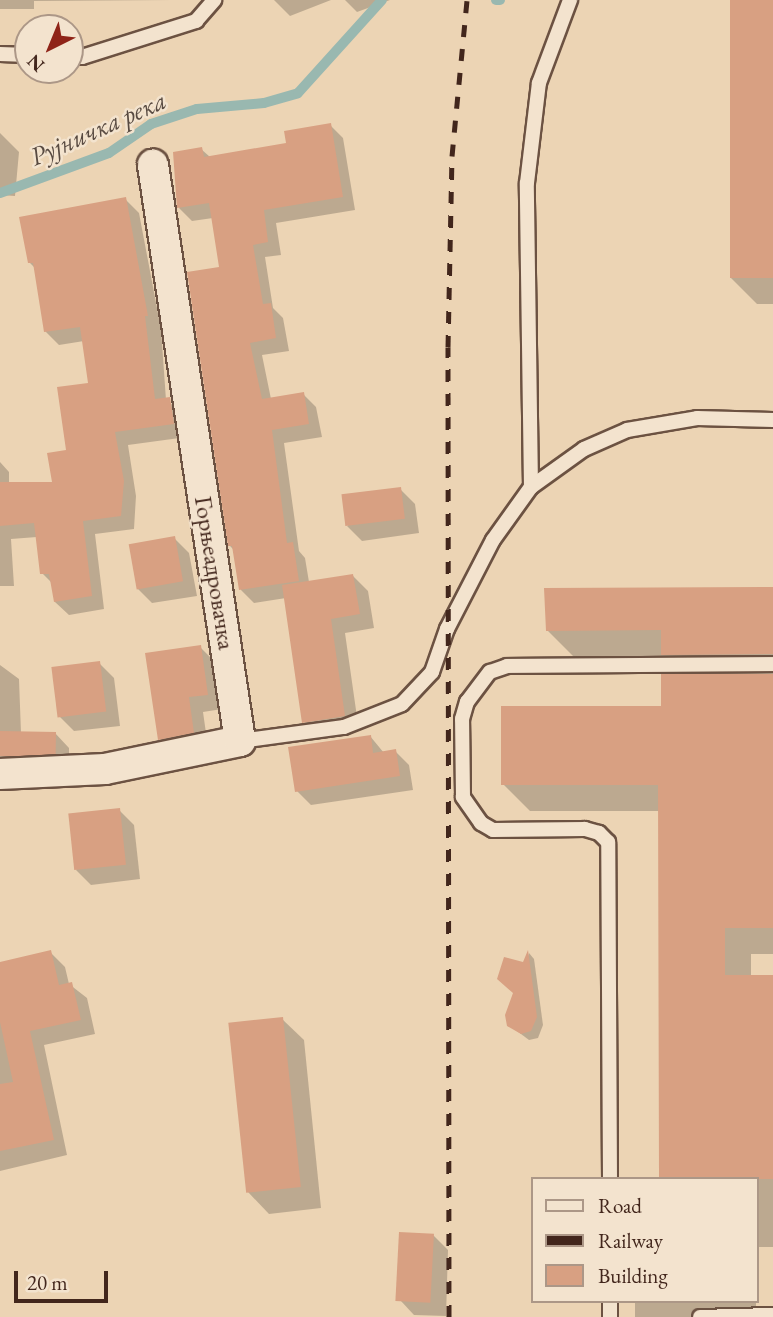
<!DOCTYPE html>
<meta charset="utf-8">
<style>
body{margin:0}
#map{position:relative;width:773px;height:1317px;overflow:hidden;background:#ecd4b4;font-family:"EB Garamond",serif}
div>[style]{position:absolute}
[style*='--x']{left:calc(var(--x)*1px);top:calc(var(--y)*1px);width:calc(var(--w)*1px);rotate:calc(var(--a)*1deg)}
.shadow>*{inset:0;background:#0003;transform-origin:0 0}
.stream>*{height:10px;margin:-5px;padding:0 5px;transform-origin:5px;border-radius:5px;background:#99b8b0}
.building>*{inset:0;background:#d8a082;transform-origin:0 0}
.roads{filter:drop-shadow(2px 0 #6c5242) drop-shadow(-2px 0 #6c5242) drop-shadow(0 2px #6c5242) drop-shadow(0 -2px #6c5242)}
.lane>*{height:14px;margin:-7px;padding:0 7px;transform-origin:7px;border-radius:7px;background:#f3e3ce}
.street>*{height:30px;margin:-15px;padding:0 15px;transform-origin:15px;border-radius:15px;background:#f3e3ce}
.rail>*{height:5px;margin-top:-2.5px;transform-origin:0;background:repeating-linear-gradient(90deg,#42261c 0 12px,transparent 0 24px)}
span{translate:-50% -50%;white-space:nowrap;text-align:center;line-height:1.15;-webkit-text-stroke:5px #f3e3ce;paint-order:stroke}
.street-label{font-size:24px;color:#42261c}
.water-label{font-size:26px;color:#584a41;font-style:italic}
.legend{position:absolute;left:531px;top:1177px;width:228px;height:126px;box-sizing:border-box;background:#f3e3ce;border:2px solid #ac9787;margin:0;padding:9px 12px;list-style:none;font-size:21px;color:#42261c}
.legend li{display:flex;align-items:center;gap:14px;height:35px}
.legend b{width:35px;border:2px solid #ac9787}
.north{position:absolute;left:14px;top:14px;width:70px;height:70px;box-sizing:border-box;background:#f3e3ce;border:2px solid #ac9787;border-radius:50%;rotate:223deg;font-size:19px;font-weight:700;line-height:28px;text-align:center;color:#42261c}
.north::after{content:'';display:block;margin:auto;width:24px;height:32px;background:#8f2418;clip-path:polygon(50% 0,100% 100%,50% 72%,0 100%)}
.scale{position:absolute;left:14px;top:1271px;width:94px;height:32px;box-sizing:border-box;border:4px solid #42261c;border-top:0;padding-left:9px;font-size:21px;line-height:24px;white-space:nowrap;color:#42261c;-webkit-text-stroke:5px #f3e3ce;paint-order:stroke}
</style>
<div id="map">
<div class="shadow">
<div style="clip-path:polygon(0 0,173px 0,34px 1px,34px 9px,0 9px)"></div>
<div style="clip-path:polygon(274px 0,331px 0,290px 16px)"></div>
<div style="clip-path:polygon(345px 0,390px 0,357px 12px)"></div>
<div style="clip-path:polygon(732px 0,773px 0,773px 304px,757px 304px,730px 277px)"></div>
<div style="clip-path:polygon(330px 125px,343px 138px,355px 210px,276px 223px,281px 255px,265px 257px,273px 308px,283px 318px,289px 351px,262px 355px,271px 399px,303px 394px,316px 407px,322px 437px,284px 443px,299px 551px,305px 558px,309px 582px,353px 576px,368px 591px,374px 628px,345px 633px,359px 731px,319px 737px,304px 722px,286px 598px,254px 603px,241px 590px,235px 551px,230px 546px,221px 268px,213px 218px,192px 221px,179px 208px,201px 149px,210px 157px,288px 145px)"></div>
<div style="clip-path:polygon(0 133px,19px 152px,15px 196px,0 195px)"></div>
<div style="clip-path:polygon(125px 199px,139px 213px,161px 329px,166px 400px,183px 413px,187px 437px,128px 445px,136px 496px,134px 529px,95px 534px,104px 609px,69px 615px,55px 602px,52px 583px,42px 573px,37px 537px,11px 539px,14px 586px,0 586px,0 462px,9px 472px,9px 484px,54px 484px,90px 384px,84px 341px,59px 345px,45px 331px,35px 268px,30px 263px)"></div>
<div style="clip-path:polygon(400px 489px,415px 504px,419px 533px,362px 541px,347px 526px)"></div>
<div style="clip-path:polygon(174px 538px,189px 553px,197px 596px,152px 603px,138px 589px)"></div>
<div style="clip-path:polygon(773px 588px,773px 954px,751px 954px,751px 977px,773px 977px,773px 1247px,757px 1247px,757px 1179px,660px 811px,530px 811px,503px 784px,663px 708px,684px 676px,664px 656px,574px 657px,547px 630px)"></div>
<div style="clip-path:polygon(200px 647px,215px 662px,222px 709px,203px 712px,208px 747px,175px 754px,160px 739px)"></div>
<div style="clip-path:polygon(99px 663px,114px 678px,120px 726px,74px 731px,59px 716px)"></div>
<div style="clip-path:polygon(0 665px,19px 679px,21px 733px,55px 733px,69px 748px,69px 767px,0 779px)"></div>
<div style="clip-path:polygon(370px 736px,384px 753px,395px 751px,409px 765px,413px 790px,311px 805px,297px 791px)"></div>
<div style="clip-path:polygon(119px 810px,134px 825px,140px 879px,91px 885px,76px 870px)"></div>
<div style="clip-path:polygon(50px 952px,65px 967px,69px 984px,87px 998px,95px 1034px,44px 1045px,67px 1155px,0 1171px,0 964px)"></div>
<div style="clip-path:polygon(529px 953px,534px 959px,543px 1025px,538px 1038px,529px 1040px,509px 1025px)"></div>
<div style="clip-path:polygon(282px 1019px,304px 1040px,321px 1208px,269px 1214px,248px 1192px)"></div>
<div style="clip-path:polygon(433px 1235px,448px 1250px,446px 1316px,414px 1315px,400px 1300px)"></div>
<div style="left:635px;top:1301px;width:121px;height:22px"></div>
</div>
<div class="stream">
<div style="--x:496;--y:0;--w:4;--a:0"></div>
<div style="--x:0;--y:193;--w:116;--a:-20.2"></div>
<div style="--x:109;--y:153;--w:51;--a:-34.6"></div>
<div style="--x:151;--y:124;--w:48;--a:-18.1"></div>
<div style="--x:197;--y:109;--w:67;--a:-5.1"></div>
<div style="--x:264;--y:103;--w:35;--a:-16"></div>
<div style="--x:298;--y:93;--w:125;--a:-47.9"></div>
</div>
<div class="building">
<div style="left:730px;top:0;width:43px;height:278px"></div>
<div style="clip-path:polygon(331px 123px,343px 197px,264px 210px,268px 242px,253px 245px,263px 304px,271px 303px,276px 338px,250px 343px,262px 399px,304px 392px,309px 424px,272px 430px,287px 543px,293px 542px,299px 581px,239px 590px,232px 546px,228px 546px,187px 272px,219px 267px,209px 203px,177px 208px,173px 152px,202px 147px,204px 157px,286px 143px,284px 131px)"></div>
<div style="clip-path:polygon(126px 197px,148px 316px,145px 316px,155px 399px,170px 397px,174px 424px,115px 432px,124px 481px,121px 516px,83px 521px,92px 596px,54px 602px,49px 574px,40px 574px,34px 523px,0 526px,0 482px,52px 482px,47px 453px,66px 450px,57px 387px,88px 383px,80px 327px,44px 332px,33px 263px,28px 263px,19px 217px)"></div>
<div style="left:401px;top:487px;width:32px;height:60px;rotate:83deg"></div>
<div style="left:175px;top:536px;width:46px;height:47px;rotate:80deg"></div>
<div style="clip-path:polygon(353px 574px,360px 614px,331px 619px,345px 716px,302px 723px,282px 585px)"></div>
<div style="clip-path:polygon(773px 587px,773px 654px,661px 655px,661px 630px,546px 631px,544px 588px)"></div>
<div style="clip-path:polygon(201px 645px,208px 695px,189px 697px,194px 733px,158px 740px,145px 653px)"></div>
<div style="left:100px;top:661px;width:51px;height:49px;rotate:83deg"></div>
<div style="clip-path:polygon(661px 674px,773px 674px,773px 928px,725px 928px,725px 975px,773px 975px,773px 1179px,659px 1179px,658px 785px,501px 785px,501px 706px,661px 706px)"></div>
<div style="left:0;top:731px;width:56px;height:25px;rotate:1deg"></div>
<div style="clip-path:polygon(371px 735px,373px 753px,396px 749px,400px 776px,295px 792px,288px 747px)"></div>
<div style="left:120px;top:808px;width:57px;height:52px;rotate:84deg"></div>
<div style="clip-path:polygon(51px 950px,59px 985px,72px 982px,81px 1020px,30px 1031px,54px 1140px,0 1151px,0 1084px,13px 1082px,0 1022px,0 962px)"></div>
<div style="clip-path:polygon(528px 950px,537px 1017px,531px 1031px,521px 1034px,507px 1026px,505px 1015px,513px 993px,497px 979px,504px 957px,523px 962px)"></div>
<div style="left:283px;top:1017px;width:171px;height:55px;rotate:84deg"></div>
<div style="left:399px;top:1232px;width:35px;height:69px;rotate:3deg"></div>
</div>
<div class="roads">
<div class="lane">
<div style="--x:0;--y:54;--w:28;--a:2"></div>
<div style="--x:70;--y:57;--w:12;--a:0"></div>
<div style="--x:82;--y:57;--w:120;--a:-17.5"></div>
<div style="--x:196;--y:21;--w:28;--a:-49"></div>
<div style="--x:531;--y:487;--w:304;--a:-90.8"></div>
<div style="--x:527;--y:183;--w:101;--a:-83.2"></div>
<div style="--x:539;--y:83;--w:89;--a:-69.5"></div>
<div style="--x:240;--y:741;--w:105;--a:-7.7"></div>
<div style="--x:344;--y:727;--w:62;--a:-21.6"></div>
<div style="--x:402;--y:704;--w:44;--a:-46.8"></div>
<div style="--x:432;--y:672;--w:46;--a:-70.8"></div>
<div style="--x:447;--y:629;--w:100;--a:-62.7"></div>
<div style="--x:493;--y:540;--w:65;--a:-54.4"></div>
<div style="--x:531;--y:487;--w:65;--a:-35.6"></div>
<div style="--x:584;--y:449;--w:47;--a:-23.8"></div>
<div style="--x:627;--y:430;--w:71;--a:-9.7"></div>
<div style="--x:697;--y:418;--w:76;--a:1.5"></div>
<div style="--x:610;--y:1179;--w:337;--a:-90.3"></div>
<div style="--x:608;--y:842;--w:13;--a:-135"></div>
<div style="--x:599;--y:833;--w:15;--a:-164"></div>
<div style="--x:585;--y:829;--w:92;--a:179.4"></div>
<div style="--x:493;--y:830;--w:14;--a:-150"></div>
<div style="--x:481;--y:823;--w:32;--a:-125"></div>
<div style="--x:463;--y:797;--w:78;--a:-90.7"></div>
<div style="--x:462;--y:719;--w:18;--a:-74"></div>
<div style="--x:467;--y:702;--w:38;--a:-53"></div>
<div style="--x:490;--y:672;--w:18;--a:-19"></div>
<div style="--x:507;--y:666;--w:266;--a:-0.4"></div>
<div style="--x:610;--y:1317;--w:16;--a:-90"></div>
<div style="--x:700;--y:1317;--w:73;--a:-1.6"></div>
</div>
<div class="street">
<div style="--x:0;--y:774;--w:105;--a:-2.7"></div>
<div style="--x:105;--y:769;--w:138;--a:-11.7"></div>
<div style="--x:240;--y:741;--w:583;--a:-98.59"></div>
</div>
</div>
<div class="rail">
<div style="--x:449;--y:1317;--w:970;--a:-90.06"></div>
<div style="--x:448;--y:347;--w:191;--a:-88.8"></div>
<div style="--x:452;--y:156;--w:157;--a:-84.5"></div>
</div>
<div class="street-label">
<span style="left:215px;top:573px;rotate:81deg">Горњеадровачка</span>
</div>
<div class="water-label">
<span style="left:98px;top:129px;rotate:-24deg">Рујничка река</span>
</div>
<ul class="legend">
<li><b style="height:9px;background:#f3e3ce"></b>Road</li>
<li><b style="height:9px;background:#42261c"></b>Railway</li>
<li><b style="height:19px;background:#d8a082"></b>Building</li>
</ul>
<div class="north">N</div>
<div class="scale">20 m</div>
</div>
